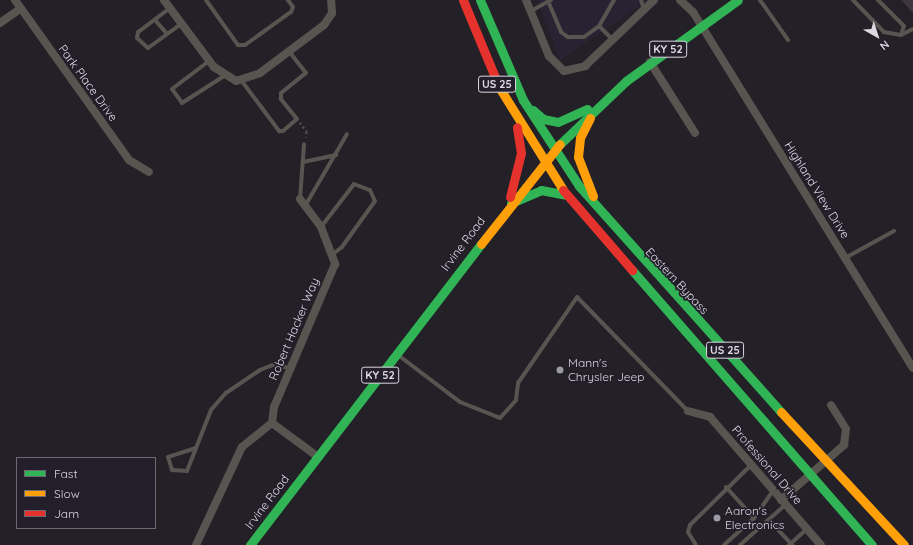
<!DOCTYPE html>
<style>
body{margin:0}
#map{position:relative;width:913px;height:545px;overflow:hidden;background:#232127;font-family:Quicksand,sans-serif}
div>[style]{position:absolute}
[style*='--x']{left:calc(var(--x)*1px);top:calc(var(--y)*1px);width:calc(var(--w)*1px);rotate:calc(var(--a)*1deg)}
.built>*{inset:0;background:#282332}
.building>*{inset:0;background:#3d363f}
.path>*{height:1.5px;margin-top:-0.75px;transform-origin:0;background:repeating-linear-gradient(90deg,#555353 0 2px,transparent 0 5px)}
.lane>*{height:4px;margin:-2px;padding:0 2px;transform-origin:2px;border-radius:2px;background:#585551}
.street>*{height:8px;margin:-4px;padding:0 4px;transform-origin:4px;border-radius:4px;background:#585551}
.fast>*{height:9px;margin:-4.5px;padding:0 4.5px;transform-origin:4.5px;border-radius:4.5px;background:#30b455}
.slow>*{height:9px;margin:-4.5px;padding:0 4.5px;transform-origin:4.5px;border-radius:4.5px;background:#ff9f0a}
.jam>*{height:9px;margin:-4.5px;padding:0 4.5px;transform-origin:4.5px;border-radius:4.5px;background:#e5322d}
.dots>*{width:11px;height:11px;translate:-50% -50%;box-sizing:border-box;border:2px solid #221e2a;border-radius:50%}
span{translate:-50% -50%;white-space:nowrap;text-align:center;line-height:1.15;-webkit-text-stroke:3.5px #221e2a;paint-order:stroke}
.shield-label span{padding:1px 3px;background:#221e2a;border:1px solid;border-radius:3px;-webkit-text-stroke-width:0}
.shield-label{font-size:11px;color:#dcd9e2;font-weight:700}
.street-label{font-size:12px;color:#dcd9e2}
.poi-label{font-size:12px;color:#dcd9e2}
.left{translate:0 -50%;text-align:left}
.legend{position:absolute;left:16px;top:457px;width:140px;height:72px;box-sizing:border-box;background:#221e2a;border:1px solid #6c6974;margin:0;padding:5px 7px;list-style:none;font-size:12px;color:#dcd9e2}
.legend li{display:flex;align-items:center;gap:8px;height:20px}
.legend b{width:20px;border:1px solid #6c6974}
.north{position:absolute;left:857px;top:16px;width:40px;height:40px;-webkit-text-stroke:3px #221e2a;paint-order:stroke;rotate:141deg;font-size:11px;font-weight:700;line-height:16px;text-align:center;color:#dcd9e2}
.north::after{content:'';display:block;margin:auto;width:14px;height:18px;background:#dcd9e2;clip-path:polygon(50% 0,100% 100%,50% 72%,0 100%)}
</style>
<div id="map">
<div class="built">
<div style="clip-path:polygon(537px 0,649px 0,560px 60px)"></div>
</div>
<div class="building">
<div style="clip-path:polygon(901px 0,913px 0,913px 13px)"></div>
</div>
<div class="path">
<div style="--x:300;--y:123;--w:11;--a:52"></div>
<div style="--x:307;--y:132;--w:6;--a:99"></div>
</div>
<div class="lane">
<div style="--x:206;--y:0;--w:55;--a:54.6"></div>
<div style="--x:238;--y:45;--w:7;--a:0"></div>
<div style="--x:245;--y:45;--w:57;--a:-35.7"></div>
<div style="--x:291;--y:12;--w:5;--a:-68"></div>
<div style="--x:293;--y:7;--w:9;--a:-126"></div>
<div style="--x:641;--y:0;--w:9;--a:72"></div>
<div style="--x:760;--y:0;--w:49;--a:55"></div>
<div style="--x:853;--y:0;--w:45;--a:45.9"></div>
<div style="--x:884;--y:32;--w:17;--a:10"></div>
<div style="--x:901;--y:35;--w:9;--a:-72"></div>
<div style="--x:904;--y:26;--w:37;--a:-135"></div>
<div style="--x:548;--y:1;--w:34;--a:67"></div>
<div style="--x:561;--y:32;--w:9;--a:36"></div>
<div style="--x:568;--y:37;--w:16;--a:0"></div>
<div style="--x:584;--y:37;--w:19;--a:-36"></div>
<div style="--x:170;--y:8;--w:40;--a:143"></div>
<div style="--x:138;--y:32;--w:6;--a:99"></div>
<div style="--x:137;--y:38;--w:15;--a:42"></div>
<div style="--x:148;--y:48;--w:41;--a:-36"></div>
<div style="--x:531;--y:11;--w:23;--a:-29"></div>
<div style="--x:155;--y:20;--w:18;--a:49"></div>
<div style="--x:903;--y:34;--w:11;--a:-27"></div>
<div style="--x:612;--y:39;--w:18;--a:-135"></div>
<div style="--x:599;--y:26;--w:30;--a:-60"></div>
<div style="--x:209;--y:61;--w:46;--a:142.9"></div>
<div style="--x:172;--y:89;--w:17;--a:54"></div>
<div style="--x:182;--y:103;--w:50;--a:-32.7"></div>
<div style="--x:241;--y:80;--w:64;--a:53.3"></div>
<div style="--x:279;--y:131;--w:4;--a:0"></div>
<div style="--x:283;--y:131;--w:18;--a:-41"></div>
<div style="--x:297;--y:119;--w:26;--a:-129"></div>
<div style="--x:281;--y:99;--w:6;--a:-90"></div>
<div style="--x:281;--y:93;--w:32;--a:-39"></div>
<div style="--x:306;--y:73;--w:28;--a:-128"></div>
<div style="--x:303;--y:162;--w:34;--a:-12"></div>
<div style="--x:300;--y:199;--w:55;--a:-85.8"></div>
<div style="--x:305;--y:206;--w:83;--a:-59.7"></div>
<div style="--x:321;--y:227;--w:54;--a:-52.5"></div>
<div style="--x:354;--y:184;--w:17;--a:21"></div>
<div style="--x:370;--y:190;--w:12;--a:66"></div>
<div style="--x:375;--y:201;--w:57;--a:125.7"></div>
<div style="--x:342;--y:247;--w:11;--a:142"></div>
<div style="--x:845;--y:258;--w:56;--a:-28.9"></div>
<div style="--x:398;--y:355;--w:78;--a:37.2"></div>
<div style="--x:460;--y:402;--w:43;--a:21.8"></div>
<div style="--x:500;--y:418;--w:24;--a:-48"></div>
<div style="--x:516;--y:400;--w:17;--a:-83"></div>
<div style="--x:518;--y:383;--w:104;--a:-55.5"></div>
<div style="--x:577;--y:297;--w:159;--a:45.8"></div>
<div style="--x:196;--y:448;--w:29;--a:162"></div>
<div style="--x:168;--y:457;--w:14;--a:73"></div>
<div style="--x:172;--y:470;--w:15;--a:4"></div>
<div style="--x:187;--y:471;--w:66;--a:-68.5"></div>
<div style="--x:211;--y:410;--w:23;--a:-49"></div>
<div style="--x:226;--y:393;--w:41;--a:-34.1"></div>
<div style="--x:260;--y:370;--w:14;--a:-21"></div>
<div style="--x:273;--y:365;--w:17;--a:10"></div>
<div style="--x:726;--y:487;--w:42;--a:47.9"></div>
<div style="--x:769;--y:520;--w:34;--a:47"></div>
<div style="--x:696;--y:545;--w:15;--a:-122"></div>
<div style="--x:688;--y:532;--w:7;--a:-74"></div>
<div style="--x:690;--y:525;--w:86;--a:-44.5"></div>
<div style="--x:724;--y:545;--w:40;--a:-42"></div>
<div style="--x:754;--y:518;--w:33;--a:-55"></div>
<div style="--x:740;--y:545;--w:60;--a:-41.6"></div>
<div style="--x:789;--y:545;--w:24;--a:-42"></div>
</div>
<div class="street">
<div style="--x:15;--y:0;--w:196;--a:54.5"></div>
<div style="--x:129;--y:160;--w:23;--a:31"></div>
<div style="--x:164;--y:0;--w:84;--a:53.3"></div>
<div style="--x:214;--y:67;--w:26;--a:32"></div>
<div style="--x:236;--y:81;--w:25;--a:-18"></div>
<div style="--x:260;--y:73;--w:80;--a:-36.9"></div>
<div style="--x:324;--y:25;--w:14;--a:-56"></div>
<div style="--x:332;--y:13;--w:13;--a:-94"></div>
<div style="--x:526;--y:0;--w:61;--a:67.7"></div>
<div style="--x:549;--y:56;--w:21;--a:45"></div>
<div style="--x:564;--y:71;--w:22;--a:-13"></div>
<div style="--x:585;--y:66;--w:95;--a:-43.7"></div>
<div style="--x:680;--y:0;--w:18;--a:43"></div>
<div style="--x:693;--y:12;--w:418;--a:58.3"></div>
<div style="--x:0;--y:23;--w:24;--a:-35"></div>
<div style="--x:650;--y:62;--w:84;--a:57.6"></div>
<div style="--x:300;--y:199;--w:35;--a:53"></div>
<div style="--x:321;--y:227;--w:40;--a:69"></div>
<div style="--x:335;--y:264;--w:155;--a:113.1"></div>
<div style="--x:274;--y:407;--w:16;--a:97"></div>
<div style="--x:272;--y:423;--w:56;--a:36.3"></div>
<div style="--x:688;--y:411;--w:23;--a:15"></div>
<div style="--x:710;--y:417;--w:169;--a:49.1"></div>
<div style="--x:781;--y:500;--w:84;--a:-41.1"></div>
<div style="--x:844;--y:445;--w:16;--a:-83"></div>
<div style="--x:846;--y:429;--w:28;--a:-122"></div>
<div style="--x:196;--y:545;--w:108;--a:-64.9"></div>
<div style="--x:242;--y:447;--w:38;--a:-39"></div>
</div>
<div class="fast">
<div style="--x:480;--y:0;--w:109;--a:66.7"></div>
<div style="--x:523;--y:100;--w:103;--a:56.9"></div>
<div style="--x:579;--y:186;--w:303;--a:48.2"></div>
<div style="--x:533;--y:110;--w:13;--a:42"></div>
<div style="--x:543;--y:119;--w:15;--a:11"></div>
<div style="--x:558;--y:122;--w:32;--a:-24"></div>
<div style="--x:560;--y:144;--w:91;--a:-43.7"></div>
<div style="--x:626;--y:81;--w:138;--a:-35.9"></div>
<div style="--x:511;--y:203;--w:33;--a:-23"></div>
<div style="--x:541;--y:190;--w:25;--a:11"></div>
<div style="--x:632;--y:270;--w:365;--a:48.9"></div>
<div style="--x:250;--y:545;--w:379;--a:-52.5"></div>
</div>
<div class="slow">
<div style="--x:499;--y:87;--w:121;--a:58.1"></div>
<div style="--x:590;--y:118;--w:22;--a:117"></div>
<div style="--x:580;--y:138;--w:19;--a:96"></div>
<div style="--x:578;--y:157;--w:42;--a:69"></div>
<div style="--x:481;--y:244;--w:127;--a:-51.7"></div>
<div style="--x:781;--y:412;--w:181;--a:47.2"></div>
</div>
<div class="jam">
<div style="--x:463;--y:0;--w:94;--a:67.5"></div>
<div style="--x:563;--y:190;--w:106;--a:49.2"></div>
<div style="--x:510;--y:197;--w:45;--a:-76"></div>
<div style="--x:521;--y:153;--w:26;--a:-99"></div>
</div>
<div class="dots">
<div style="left:560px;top:370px;background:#9b99a1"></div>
<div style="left:717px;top:518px;background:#9b99a1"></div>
</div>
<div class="shield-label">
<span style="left:668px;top:49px">KY 52</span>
<span style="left:497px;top:84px">US 25</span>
<span style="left:725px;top:350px">US 25</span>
<span style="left:380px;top:375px">KY 52</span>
</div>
<div class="street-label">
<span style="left:88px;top:83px;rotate:54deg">Park Place Drive</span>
<span style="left:817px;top:190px;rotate:58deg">Highland View Drive</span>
<span style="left:463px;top:244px;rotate:-53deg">Irvine Road</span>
<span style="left:677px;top:281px;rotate:47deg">Eastern Bypass</span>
<span style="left:294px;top:329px;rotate:-67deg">Robert Hacker Way</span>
<span style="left:767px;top:465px;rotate:49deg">Professional Drive</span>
<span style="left:267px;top:502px;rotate:-53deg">Irvine Road</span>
</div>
<div class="poi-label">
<span class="left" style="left:568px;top:370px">Mann's<br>Chrysler Jeep</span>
<span class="left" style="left:725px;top:518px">Aaron's<br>Electronics</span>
</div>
<ul class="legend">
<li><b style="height:5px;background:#30b455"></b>Fast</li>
<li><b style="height:5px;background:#ff9f0a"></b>Slow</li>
<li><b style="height:5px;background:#e5322d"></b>Jam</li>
</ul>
<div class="north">N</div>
</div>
